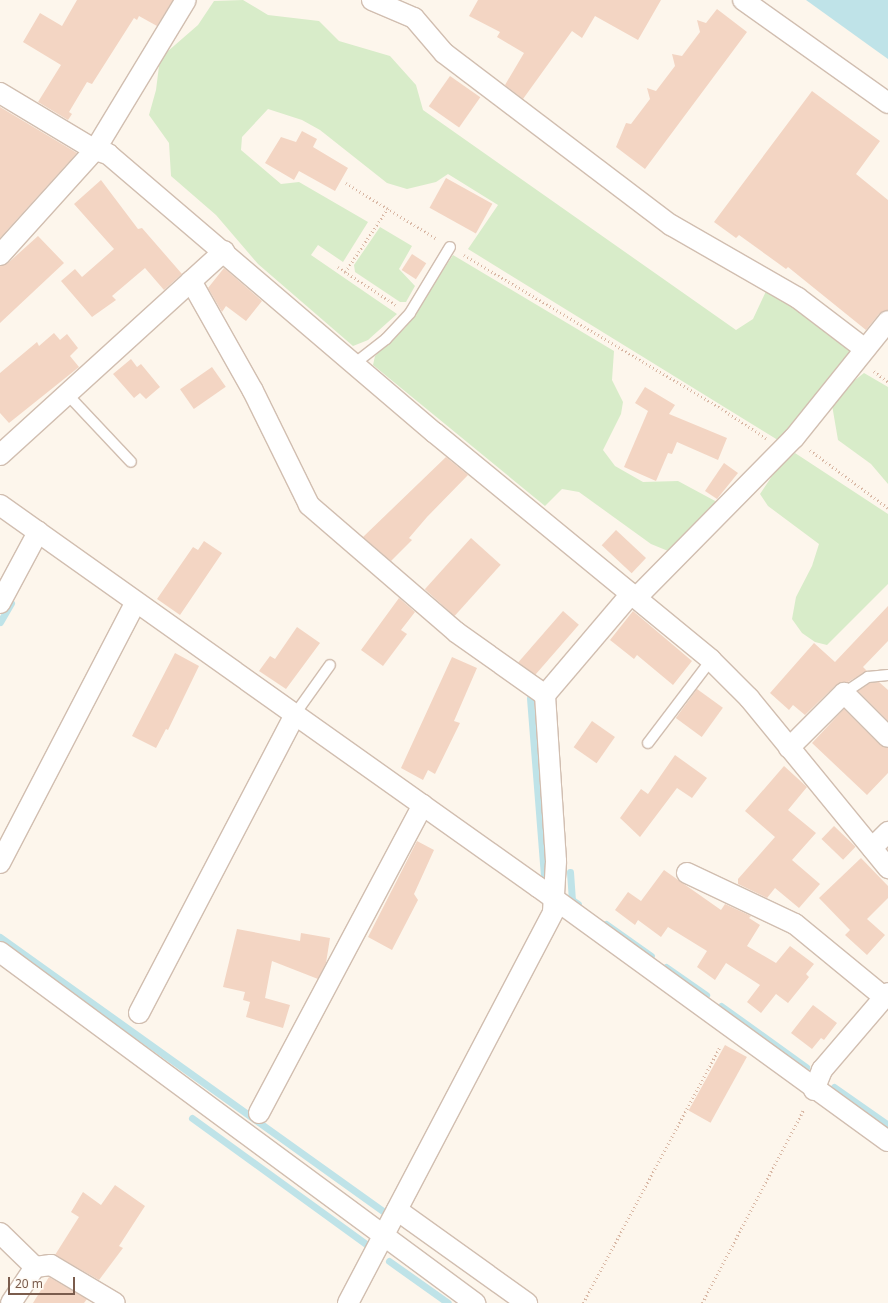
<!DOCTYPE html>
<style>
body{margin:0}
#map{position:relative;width:888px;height:1303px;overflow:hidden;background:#fdf6ec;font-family:"Noto Sans",sans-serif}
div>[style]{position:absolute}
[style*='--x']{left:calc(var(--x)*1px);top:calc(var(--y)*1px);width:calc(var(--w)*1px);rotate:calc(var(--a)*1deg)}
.green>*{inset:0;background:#d8ecc9}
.water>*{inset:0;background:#bfe3e8}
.stream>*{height:7px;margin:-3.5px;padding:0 3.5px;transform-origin:3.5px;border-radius:3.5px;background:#bfe3e8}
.building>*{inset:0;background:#f3d5c3;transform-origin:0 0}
.path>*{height:2.5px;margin-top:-1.25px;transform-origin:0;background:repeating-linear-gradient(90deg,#d9b8a5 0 1px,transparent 0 4px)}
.roads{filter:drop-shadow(1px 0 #d1beb0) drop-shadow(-1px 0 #d1beb0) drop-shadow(0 1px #d1beb0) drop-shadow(0 -1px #d1beb0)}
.service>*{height:10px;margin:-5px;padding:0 5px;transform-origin:5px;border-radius:5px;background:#fff}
.minor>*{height:20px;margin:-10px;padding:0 10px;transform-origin:10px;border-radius:10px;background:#fff}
span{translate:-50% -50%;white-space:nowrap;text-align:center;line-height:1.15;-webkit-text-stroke:3px #fffaf3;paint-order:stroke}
.scale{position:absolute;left:8px;top:1277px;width:67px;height:18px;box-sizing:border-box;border:2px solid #7a5c4d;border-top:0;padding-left:5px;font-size:12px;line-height:14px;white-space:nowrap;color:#7a5c4d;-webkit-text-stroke:3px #fffaf3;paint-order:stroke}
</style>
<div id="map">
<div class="green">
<div style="clip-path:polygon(243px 0,268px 15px,319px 21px,339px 41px,390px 56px,416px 85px,423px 110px,736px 330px,753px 319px,768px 287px,858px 351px,781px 442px,468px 249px,498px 205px,448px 174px,436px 182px,407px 189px,387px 183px,320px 130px,302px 120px,268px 109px,242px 137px,241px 150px,281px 184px,299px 182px,368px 222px,343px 262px,318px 245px,311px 255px,397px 314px,368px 340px,353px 346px,258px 264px,216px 215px,171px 176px,169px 143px,149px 115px,156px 90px,160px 58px,198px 25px,214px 1px)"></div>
<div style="clip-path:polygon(380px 227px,412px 246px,399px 269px,415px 286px,406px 302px,400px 302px,355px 272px,354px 265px)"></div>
<div style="clip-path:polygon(453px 255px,614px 351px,612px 380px,623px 402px,621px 414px,603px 450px,615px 466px,643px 482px,678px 481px,717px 502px,716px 510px,673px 553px,651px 544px,579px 492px,562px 489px,545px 506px,373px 365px,375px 356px,405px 328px)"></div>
<div style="clip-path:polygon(864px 373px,888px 387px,888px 484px,871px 464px,838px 440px,832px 405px,846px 387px)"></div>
<div style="clip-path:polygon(795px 453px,888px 514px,888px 584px,827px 645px,815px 642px,802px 633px,792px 619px,796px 597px,812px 566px,819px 544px,768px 506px,760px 494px,776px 470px)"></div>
</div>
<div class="water">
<div style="clip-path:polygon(806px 0,888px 0,888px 59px,874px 49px)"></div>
</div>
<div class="stream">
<div style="--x:0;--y:622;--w:22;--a:-60"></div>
<div style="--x:530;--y:698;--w:179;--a:85.5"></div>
<div style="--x:570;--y:872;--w:28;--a:86"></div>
<div style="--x:572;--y:900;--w:7;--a:34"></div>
<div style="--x:606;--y:924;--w:55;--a:35.4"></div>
<div style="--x:0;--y:937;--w:471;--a:35.6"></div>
<div style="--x:666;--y:967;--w:49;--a:35"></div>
<div style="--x:721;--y:1006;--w:105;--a:35.7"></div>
<div style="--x:834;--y:1087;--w:66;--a:35.1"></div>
<div style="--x:192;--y:1118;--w:215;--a:35.9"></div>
<div style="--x:389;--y:1261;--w:72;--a:35.4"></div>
</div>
<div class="building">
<div style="clip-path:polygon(77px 0,173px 0,157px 26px,139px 16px,137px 20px,134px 18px,92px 84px,87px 82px,69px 112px,72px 114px,68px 120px,38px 102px,61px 65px,23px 42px,40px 13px,62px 26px)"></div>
<div style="clip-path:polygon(478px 0,661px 0,638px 40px,595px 16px,582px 38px,572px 31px,523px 99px,505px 85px,524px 53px,497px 37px,500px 32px,469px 16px)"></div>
<div style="clip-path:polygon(717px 9px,747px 32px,645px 169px,616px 147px,626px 123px,631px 124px,650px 99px,647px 88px,656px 91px,675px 66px,672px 54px,682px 56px,700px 32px,697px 20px,706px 23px)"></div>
<div style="left:450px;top:76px;width:37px;height:37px;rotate:35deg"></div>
<div style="clip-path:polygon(812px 91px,880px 141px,856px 174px,888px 200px,888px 310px,879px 314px,866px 330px,788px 267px,786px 269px,739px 235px,736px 238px,714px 222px)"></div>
<div style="clip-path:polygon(0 107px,77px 153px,0 238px)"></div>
<div style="clip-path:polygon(302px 131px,317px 139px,313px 147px,348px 168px,335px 191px,299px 171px,294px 180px,265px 163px,281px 137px,296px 142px)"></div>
<div style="left:446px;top:178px;width:53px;height:34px;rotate:29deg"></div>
<div style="clip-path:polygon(101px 180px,138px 229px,142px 228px,182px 274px,164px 290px,145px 268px,112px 296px,116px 300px,92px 317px,61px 281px,75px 269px,82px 277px,114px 249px,74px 204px)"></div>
<div style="clip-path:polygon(38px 236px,64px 263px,0 323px,0 266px,8px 263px)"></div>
<div style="left:412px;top:254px;width:17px;height:19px;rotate:33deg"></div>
<div style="clip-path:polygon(224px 268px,262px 301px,246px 321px,226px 306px,222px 312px,208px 288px)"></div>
<div style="clip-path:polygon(54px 333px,60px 340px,67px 334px,78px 348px,70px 356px,79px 367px,9px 423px,0 413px,0 373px,37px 342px,39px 346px)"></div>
<div style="clip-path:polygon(131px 359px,137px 367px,141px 364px,160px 387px,146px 399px,140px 393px,134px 398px,113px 374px)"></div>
<div style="left:212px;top:367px;width:24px;height:39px;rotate:55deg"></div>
<div style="clip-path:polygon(645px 387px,675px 405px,669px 414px,727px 438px,718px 460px,677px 442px,672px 454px,668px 453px,656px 481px,624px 467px,648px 411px,635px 403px)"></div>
<div style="clip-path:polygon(446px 457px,468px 475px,427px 517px,409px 538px,412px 540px,391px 561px,363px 537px)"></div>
<div style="clip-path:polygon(724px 463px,738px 473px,717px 499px,705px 491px)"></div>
<div style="left:616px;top:530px;width:41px;height:21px;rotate:43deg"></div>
<div style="left:471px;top:538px;width:40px;height:69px;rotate:42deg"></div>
<div style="clip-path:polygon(204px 541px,222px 553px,180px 615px,157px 599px,193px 547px,198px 550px)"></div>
<div style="clip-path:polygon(399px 598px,415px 612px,401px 630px,407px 634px,383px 666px,361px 650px)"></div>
<div style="clip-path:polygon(888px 606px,888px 641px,863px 667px,867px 671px,848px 682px,836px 685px,805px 715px,793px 705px,789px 710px,770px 693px,814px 643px,835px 662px)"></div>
<div style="left:563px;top:611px;width:21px;height:68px;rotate:41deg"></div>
<div style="clip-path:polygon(633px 611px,692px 661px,673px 685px,637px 655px,634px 659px,610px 640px)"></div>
<div style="clip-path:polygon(297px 627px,320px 643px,286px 689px,259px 671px,270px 656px,275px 659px)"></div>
<div style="clip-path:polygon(175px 653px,199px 666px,168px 730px,166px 729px,156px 748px,132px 736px)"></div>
<div style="clip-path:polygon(452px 657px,477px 668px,454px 721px,460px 723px,435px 774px,428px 770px,423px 780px,401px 768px)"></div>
<div style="clip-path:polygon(879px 682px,888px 690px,888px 721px,858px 691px,870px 683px)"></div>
<div style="left:697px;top:689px;width:32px;height:36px;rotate:36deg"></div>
<div style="clip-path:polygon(844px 709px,880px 745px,888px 748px,888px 773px,867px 795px,812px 743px)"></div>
<div style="left:592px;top:721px;width:28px;height:32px;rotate:35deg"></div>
<div style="clip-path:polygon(675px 755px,707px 778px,692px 798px,677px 788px,640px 837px,620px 818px,641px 789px,648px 794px)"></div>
<div style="clip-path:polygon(784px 766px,807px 787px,788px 810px,816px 833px,792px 860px,820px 884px,799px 908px,775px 888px,767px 898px,738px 884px,738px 879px,775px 837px,745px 811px)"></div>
<div style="left:834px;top:826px;width:30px;height:18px;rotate:44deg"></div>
<div style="clip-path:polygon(417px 841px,434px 850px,414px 894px,418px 900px,392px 950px,368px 937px)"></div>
<div style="clip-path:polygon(861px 858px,888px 886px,888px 898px,867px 919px,885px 935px,867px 955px,845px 935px,850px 930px,819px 898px)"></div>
<div style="clip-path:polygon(664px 870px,721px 910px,725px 904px,751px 916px,749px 918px,760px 925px,747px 946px,776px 963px,790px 946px,814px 964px,806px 974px,809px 977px,788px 1003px,776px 994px,761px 1013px,747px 1002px,760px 985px,726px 963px,715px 980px,697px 967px,707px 951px,668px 927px,661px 937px,638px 920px,635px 925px,615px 910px,628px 892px,641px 901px)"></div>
<div style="clip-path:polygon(237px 929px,300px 941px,301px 933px,330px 938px,326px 963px,318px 979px,272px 961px,265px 998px,290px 1005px,283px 1028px,246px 1017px,250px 1002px,243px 1000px,245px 992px,223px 987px)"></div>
<div style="clip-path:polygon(813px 1005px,837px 1023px,824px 1040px,821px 1038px,812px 1049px,791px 1033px)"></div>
<div style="left:725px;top:1045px;width:25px;height:75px;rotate:29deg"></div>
<div style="clip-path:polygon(115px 1185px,145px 1206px,119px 1246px,123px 1248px,99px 1280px,55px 1255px,79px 1217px,71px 1212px,83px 1192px,101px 1205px)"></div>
<div style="clip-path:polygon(49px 1277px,87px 1299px,84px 1303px,33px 1303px)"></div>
</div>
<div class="path">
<div style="--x:346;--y:183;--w:107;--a:31.6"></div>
<div style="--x:464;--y:255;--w:300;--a:30.8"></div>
<div style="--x:722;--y:409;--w:53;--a:33.4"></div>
<div style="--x:338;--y:267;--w:69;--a:33.2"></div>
<div style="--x:345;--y:272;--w:77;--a:-56.1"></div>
<div style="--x:874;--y:371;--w:18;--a:38"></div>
<div style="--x:810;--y:450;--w:97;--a:36.6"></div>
<div style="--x:583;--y:1303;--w:291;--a:-61.9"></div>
<div style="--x:702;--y:1303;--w:219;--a:-62.3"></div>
</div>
<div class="roads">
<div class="service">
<div style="--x:354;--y:364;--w:41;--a:-38"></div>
<div style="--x:386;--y:339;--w:35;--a:-47"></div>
<div style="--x:410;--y:313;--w:77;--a:-58.8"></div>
<div style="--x:67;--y:394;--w:93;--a:46.7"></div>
<div style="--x:844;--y:693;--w:29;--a:-34"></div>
<div style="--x:868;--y:677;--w:20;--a:-6"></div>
<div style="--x:295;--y:714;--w:60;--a:-54.5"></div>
<div style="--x:648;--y:743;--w:104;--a:-52.8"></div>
</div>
<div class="minor">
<div style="--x:372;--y:0;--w:46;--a:23.2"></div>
<div style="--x:414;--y:18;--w:46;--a:49.4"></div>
<div style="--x:444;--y:53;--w:285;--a:37.2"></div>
<div style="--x:671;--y:225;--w:146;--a:29.9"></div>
<div style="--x:798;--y:298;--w:84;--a:37.3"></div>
<div style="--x:743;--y:0;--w:178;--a:35.4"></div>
<div style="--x:0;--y:93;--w:111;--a:31"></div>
<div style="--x:95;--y:150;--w:14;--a:17"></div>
<div style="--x:108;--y:154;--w:430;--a:40.5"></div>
<div style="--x:435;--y:433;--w:357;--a:39.4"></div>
<div style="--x:711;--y:660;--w:54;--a:45"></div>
<div style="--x:749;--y:698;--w:220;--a:50.7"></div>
<div style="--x:0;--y:255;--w:142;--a:-47.9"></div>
<div style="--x:95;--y:150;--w:175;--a:-58.8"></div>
<div style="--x:191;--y:281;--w:126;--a:60.6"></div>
<div style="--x:253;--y:391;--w:127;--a:63.8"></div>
<div style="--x:309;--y:505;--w:194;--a:40.8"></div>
<div style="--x:456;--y:632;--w:109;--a:35.3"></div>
<div style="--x:0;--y:455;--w:303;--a:-42.3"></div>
<div style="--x:0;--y:505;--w:660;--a:35.38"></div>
<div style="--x:538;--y:887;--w:432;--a:36"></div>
<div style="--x:636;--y:598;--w:225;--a:-45.4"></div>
<div style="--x:794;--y:438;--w:150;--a:-51.2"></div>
<div style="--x:0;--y:603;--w:81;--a:-61.8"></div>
<div style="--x:789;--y:748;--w:78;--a:-45"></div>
<div style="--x:844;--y:693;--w:62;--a:45"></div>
<div style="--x:872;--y:848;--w:23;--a:-45"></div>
<div style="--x:0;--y:863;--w:294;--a:-62.5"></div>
<div style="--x:687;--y:873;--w:119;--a:25.3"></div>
<div style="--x:795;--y:924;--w:115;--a:39.4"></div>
<div style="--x:0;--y:952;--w:591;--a:36.46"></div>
<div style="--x:139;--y:1013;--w:337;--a:-62.4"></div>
<div style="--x:814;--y:1090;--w:22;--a:-68"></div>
<div style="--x:822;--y:1070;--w:101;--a:-49.4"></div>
<div style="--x:259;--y:1113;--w:349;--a:-62"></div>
<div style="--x:397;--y:1210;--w:160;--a:35.6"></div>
<div style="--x:0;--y:1233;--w:49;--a:44.2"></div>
<div style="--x:35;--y:1267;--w:43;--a:123.7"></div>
<div style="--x:35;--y:1267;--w:16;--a:-7"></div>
<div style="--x:51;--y:1265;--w:74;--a:30.7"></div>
<div style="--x:348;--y:1303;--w:441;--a:-62.3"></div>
<div style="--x:553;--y:912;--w:51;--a:-86.6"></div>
<div style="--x:556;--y:861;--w:166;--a:-93.8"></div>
<div style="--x:545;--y:695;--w:133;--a:-49.6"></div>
</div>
</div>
<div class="scale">20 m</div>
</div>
